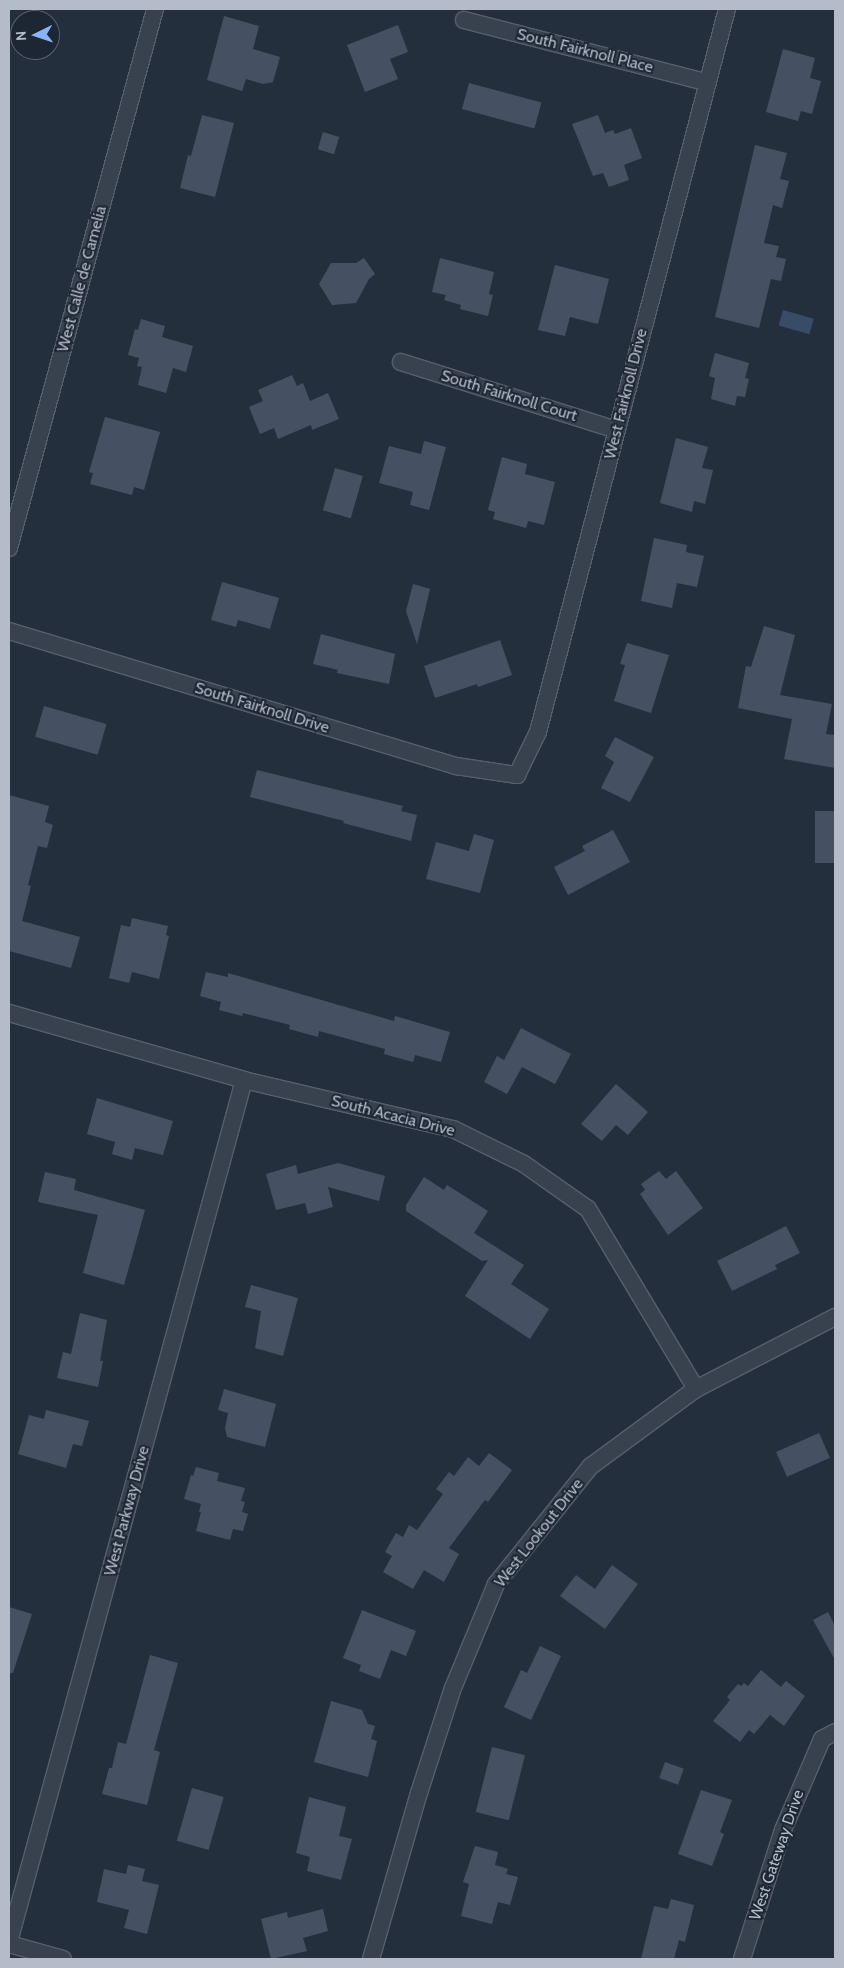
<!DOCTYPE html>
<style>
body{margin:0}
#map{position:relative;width:844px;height:1968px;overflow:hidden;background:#242f3e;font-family:Cabin,sans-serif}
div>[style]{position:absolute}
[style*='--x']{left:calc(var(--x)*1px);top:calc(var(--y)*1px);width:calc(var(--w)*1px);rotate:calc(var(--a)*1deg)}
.water>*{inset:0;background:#394c67;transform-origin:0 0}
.building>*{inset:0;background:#455162;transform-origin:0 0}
.roads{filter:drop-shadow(1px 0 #565f6c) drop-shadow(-1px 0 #565f6c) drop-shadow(0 1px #565f6c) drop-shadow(0 -1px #565f6c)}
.street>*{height:16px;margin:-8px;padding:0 8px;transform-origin:8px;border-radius:8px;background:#38414e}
span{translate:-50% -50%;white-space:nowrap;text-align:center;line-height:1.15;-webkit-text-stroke:4px #1d2633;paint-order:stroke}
.street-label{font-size:16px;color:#b4bcc9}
.frame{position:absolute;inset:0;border:10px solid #b4bcc9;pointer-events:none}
.north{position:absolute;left:10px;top:10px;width:50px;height:50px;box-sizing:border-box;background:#1d2633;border:1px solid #59626f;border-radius:50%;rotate:266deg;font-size:14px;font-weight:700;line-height:20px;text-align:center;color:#b4bcc9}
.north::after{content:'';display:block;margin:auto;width:18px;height:22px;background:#8ab4f8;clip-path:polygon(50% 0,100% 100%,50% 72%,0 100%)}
</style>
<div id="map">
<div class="water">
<div style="left:783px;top:310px;width:32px;height:16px;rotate:16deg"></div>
</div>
<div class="building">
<div style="clip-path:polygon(224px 16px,259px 26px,253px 49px,280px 57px,273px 82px,263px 84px,246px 79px,242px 91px,207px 80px)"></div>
<div style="clip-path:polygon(398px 25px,408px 52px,390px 59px,398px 79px,365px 92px,347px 45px)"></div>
<div style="clip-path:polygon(783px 49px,815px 58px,810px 78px,821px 81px,812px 114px,801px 111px,798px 121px,766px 112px)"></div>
<div style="left:469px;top:83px;width:75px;height:27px;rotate:15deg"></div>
<div style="clip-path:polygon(202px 115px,234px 123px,215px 197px,180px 188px,188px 155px,191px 156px)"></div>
<div style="clip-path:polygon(598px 115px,605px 133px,613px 130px,615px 134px,631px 128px,642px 158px,624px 165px,629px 180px,609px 187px,603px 173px,593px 176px,572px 124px)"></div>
<div style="left:323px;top:132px;width:17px;height:18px;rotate:17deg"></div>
<div style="clip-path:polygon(755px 145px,787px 153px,780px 179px,789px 181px,782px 208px,773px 205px,764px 243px,779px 246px,776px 257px,786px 259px,781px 281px,771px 279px,759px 328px,715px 317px)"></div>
<div style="clip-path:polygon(364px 258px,375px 274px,369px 279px,356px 303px,332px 305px,319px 284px,331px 263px,356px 263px)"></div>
<div style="clip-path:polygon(440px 258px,494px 272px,489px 294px,493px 295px,488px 316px,460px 309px,461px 305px,444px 300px,446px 295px,432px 292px)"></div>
<div style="clip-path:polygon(555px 265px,609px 279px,598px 324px,570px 317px,565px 336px,538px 330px)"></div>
<div style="clip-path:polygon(141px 319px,165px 326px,162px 337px,193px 346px,186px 372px,173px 368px,166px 393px,138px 385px,142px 367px,137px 366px,139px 358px,128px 355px,135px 329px,138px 330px)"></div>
<div style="clip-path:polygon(715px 353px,749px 363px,745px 378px,749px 379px,745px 397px,737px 396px,735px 406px,711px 399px,715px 378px,709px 376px)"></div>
<div style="clip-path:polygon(292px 375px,297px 386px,303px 383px,310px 401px,328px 393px,339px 419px,312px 430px,311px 425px,278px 439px,274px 428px,260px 434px,249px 407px,263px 401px,258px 390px)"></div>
<div style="clip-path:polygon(105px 417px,160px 432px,144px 490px,134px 487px,132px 495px,90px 484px,93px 473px,89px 472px)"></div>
<div style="clip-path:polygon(676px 438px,708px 447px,702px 468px,713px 470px,705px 504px,694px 501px,692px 512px,660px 503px)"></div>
<div style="clip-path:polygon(424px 441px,446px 447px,429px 510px,410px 505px,413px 492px,379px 483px,389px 446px,421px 454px)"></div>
<div style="clip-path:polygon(502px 457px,527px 464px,525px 474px,555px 482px,544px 525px,528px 521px,526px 528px,493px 519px,495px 512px,488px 510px)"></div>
<div style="left:335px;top:468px;width:29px;height:44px;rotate:16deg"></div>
<div style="clip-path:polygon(654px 538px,687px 545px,686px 552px,704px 556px,697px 587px,677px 583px,672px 608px,641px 601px)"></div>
<div style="clip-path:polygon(222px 582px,279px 598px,270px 629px,238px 620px,236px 627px,211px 620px)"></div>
<div style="clip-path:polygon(413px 584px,430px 589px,417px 644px,406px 611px)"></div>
<div style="clip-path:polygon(764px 626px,795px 635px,780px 695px,832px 704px,826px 734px,835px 735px,835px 768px,784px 759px,792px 719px,738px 708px,746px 666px,751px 667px)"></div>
<div style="clip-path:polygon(321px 634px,395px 654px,389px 684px,337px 673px,338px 670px,313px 664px)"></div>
<div style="clip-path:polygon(500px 640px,512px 675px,478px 687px,477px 684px,435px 698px,424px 666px)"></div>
<div style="clip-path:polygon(627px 643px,669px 655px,651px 713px,614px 701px,625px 665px,620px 664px)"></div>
<div style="left:44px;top:706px;width:65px;height:32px;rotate:16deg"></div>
<div style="clip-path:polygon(615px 737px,654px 757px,630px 802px,601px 788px,614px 762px,605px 756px)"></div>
<div style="clip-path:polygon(257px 770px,403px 806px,401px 811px,417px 815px,411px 841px,343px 823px,344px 821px,250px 797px)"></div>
<div style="clip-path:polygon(9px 795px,49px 806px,45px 822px,53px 825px,47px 848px,38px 846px,28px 885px,31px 886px,22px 921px,80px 937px,71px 968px,9px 951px)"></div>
<div style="left:815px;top:811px;width:20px;height:52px"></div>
<div style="clip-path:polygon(613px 830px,630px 862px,568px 895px,554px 867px,585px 851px,582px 846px)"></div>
<div style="clip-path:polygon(474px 834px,494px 840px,480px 893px,426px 879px,436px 842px,469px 851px)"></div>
<div style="clip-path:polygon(132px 918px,168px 926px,166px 935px,169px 936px,159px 979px,132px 972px,129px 983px,109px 978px,121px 925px,130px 927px)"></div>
<div style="clip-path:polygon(206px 972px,228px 977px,228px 973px,394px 1021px,395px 1016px,450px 1032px,441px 1062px,415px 1055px,413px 1062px,384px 1054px,385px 1049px,319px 1031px,318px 1037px,289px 1029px,290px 1025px,243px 1013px,242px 1016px,219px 1010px,221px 1002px,200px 996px)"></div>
<div style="clip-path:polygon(521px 1028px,571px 1054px,555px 1084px,522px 1067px,507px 1094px,484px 1082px,497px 1056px,504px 1060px)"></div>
<div style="clip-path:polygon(616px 1084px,648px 1112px,628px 1135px,616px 1125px,602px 1141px,581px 1124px)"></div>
<div style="clip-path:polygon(97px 1098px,173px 1121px,163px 1155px,135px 1148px,132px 1160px,112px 1154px,115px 1142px,87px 1134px)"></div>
<div style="clip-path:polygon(338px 1163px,385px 1176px,379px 1201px,328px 1187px,333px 1207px,308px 1214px,305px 1203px,276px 1210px,266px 1174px,296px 1165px,298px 1174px)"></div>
<div style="clip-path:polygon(659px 1171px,666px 1179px,676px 1171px,703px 1208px,668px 1235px,640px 1194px,645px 1190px,641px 1184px)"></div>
<div style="clip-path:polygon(45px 1172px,76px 1179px,74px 1190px,145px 1210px,124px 1285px,83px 1273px,98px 1215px,38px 1202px)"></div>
<div style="clip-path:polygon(424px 1177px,444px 1190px,447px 1185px,488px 1211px,474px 1233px,524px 1265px,511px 1284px,549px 1309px,530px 1339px,465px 1296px,488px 1260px,482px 1261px,406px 1211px,406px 1205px)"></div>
<div style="clip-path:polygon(786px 1226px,800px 1253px,775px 1265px,777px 1269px,732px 1291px,717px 1261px)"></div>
<div style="clip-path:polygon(251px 1285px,298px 1298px,283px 1356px,255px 1348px,261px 1311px,245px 1307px)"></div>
<div style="clip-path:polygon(80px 1313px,107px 1320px,100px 1361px,103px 1361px,98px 1387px,57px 1378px,63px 1352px,71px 1354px)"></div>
<div style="clip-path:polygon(224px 1389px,276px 1404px,265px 1447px,227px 1437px,225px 1428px,228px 1413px,218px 1410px)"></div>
<div style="clip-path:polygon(46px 1410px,89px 1421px,82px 1446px,73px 1444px,66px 1468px,18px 1454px,29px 1415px,44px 1419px)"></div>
<div style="left:819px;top:1433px;width:27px;height:47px;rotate:66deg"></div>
<div style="clip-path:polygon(489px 1453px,512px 1470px,488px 1502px,485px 1500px,449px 1548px,459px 1554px,444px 1582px,424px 1570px,413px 1589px,383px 1572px,392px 1556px,385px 1552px,396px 1533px,403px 1537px,409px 1525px,417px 1530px,443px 1494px,436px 1489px,449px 1472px,454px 1476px,468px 1457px,479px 1466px)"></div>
<div style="clip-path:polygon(196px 1467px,219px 1473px,217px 1481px,245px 1488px,241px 1501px,245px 1502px,242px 1512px,248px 1514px,243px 1531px,233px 1529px,230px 1540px,196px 1531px,201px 1512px,199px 1512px,201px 1504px,184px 1499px,191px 1475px,193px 1476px)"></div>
<div style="clip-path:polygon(612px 1565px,638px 1584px,605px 1629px,560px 1596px,576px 1575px,595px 1589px)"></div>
<div style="clip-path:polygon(9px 1607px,32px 1614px,13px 1673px,9px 1673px)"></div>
<div style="clip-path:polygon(362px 1610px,416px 1631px,406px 1656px,391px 1650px,380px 1679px,359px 1671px,361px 1665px,343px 1658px)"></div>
<div style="clip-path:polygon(828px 1612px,835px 1626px,835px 1660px,813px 1620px)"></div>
<div style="clip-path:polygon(540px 1646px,561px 1656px,531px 1720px,504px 1707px,521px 1670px,527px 1673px)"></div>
<div style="clip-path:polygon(150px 1655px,178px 1663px,154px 1750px,160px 1752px,147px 1805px,102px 1794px,109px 1768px,112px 1768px,118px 1742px,126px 1744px)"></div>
<div style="clip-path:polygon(761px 1670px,781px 1687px,786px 1681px,805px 1696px,784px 1726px,770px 1715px,754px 1734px,749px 1730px,740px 1742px,713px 1721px,730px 1700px,727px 1697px,738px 1684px,741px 1686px,744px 1683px,748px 1686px)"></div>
<div style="clip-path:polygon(331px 1701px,362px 1710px,368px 1724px,375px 1726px,371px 1739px,377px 1741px,368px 1777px,314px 1762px)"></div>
<div style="left:492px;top:1747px;width:34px;height:67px;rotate:14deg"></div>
<div style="left:665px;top:1762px;width:20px;height:17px;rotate:20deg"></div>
<div style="left:192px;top:1788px;width:33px;height:55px;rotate:16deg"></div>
<div style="clip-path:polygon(701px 1790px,732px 1800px,720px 1832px,724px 1834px,712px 1866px,678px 1854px)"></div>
<div style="clip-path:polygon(309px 1797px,346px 1807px,339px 1836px,352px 1839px,341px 1880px,307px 1871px,310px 1857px,296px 1853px)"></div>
<div style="clip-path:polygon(475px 1846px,498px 1852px,495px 1865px,508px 1869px,506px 1874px,518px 1877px,510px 1905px,498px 1902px,492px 1924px,461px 1916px,469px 1884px,463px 1882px)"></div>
<div style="clip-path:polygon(128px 1865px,145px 1869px,142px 1881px,159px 1885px,147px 1934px,124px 1928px,129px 1910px,97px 1902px,104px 1869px,126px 1874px)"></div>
<div style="clip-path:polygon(671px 1899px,694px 1905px,685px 1942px,679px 1940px,674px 1959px,641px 1959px,654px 1906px,668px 1909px)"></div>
<div style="clip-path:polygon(323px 1909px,328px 1931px,303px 1938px,307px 1951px,271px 1959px,261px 1919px,287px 1912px,288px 1918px)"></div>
</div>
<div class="roads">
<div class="street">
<div style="--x:464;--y:20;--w:250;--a:14.4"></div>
<div style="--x:401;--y:362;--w:226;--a:17.5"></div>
<div style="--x:9;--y:548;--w:558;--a:-74.84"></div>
<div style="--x:9;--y:631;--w:467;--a:16.8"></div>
<div style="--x:456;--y:766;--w:62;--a:8.4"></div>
<div style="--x:517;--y:775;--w:48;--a:-64"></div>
<div style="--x:538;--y:732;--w:747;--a:-75.35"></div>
<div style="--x:9;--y:1013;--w:244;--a:15.9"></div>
<div style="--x:244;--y:1080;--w:215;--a:13.2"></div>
<div style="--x:453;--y:1129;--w:79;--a:26.2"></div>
<div style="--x:524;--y:1164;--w:78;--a:35.1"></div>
<div style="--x:588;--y:1209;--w:210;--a:59"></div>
<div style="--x:9;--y:1942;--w:893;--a:-74.75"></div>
<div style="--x:9;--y:1944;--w:56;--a:15.5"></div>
<div style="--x:371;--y:1959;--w:173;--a:-73.9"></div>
<div style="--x:419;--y:1793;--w:110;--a:-72.1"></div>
<div style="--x:453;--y:1688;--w:113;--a:-67.5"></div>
<div style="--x:496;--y:1584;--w:151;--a:-51.2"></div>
<div style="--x:591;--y:1466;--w:130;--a:-36.3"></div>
<div style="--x:696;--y:1389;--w:157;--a:-27.4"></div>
<div style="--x:742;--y:1959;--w:135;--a:-72.4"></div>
<div style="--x:783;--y:1830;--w:99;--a:-66.8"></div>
<div style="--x:822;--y:1739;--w:15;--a:-28"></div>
</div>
</div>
<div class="street-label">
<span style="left:585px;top:51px;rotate:14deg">South Fairknoll Place</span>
<span style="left:82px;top:279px;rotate:-75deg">West Calle de Camelia</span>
<span style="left:626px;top:394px;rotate:-76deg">West Fairknoll Drive</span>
<span style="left:509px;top:396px;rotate:17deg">South Fairknoll Court</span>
<span style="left:262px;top:708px;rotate:17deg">South Fairknoll Drive</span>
<span style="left:393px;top:1116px;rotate:14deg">South Acacia Drive</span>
<span style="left:127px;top:1511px;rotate:-75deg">West Parkway Drive</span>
<span style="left:539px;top:1533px;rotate:-52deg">West Lookout Drive</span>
<span style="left:777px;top:1855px;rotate:-71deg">West Gateway Drive</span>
</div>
<div class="frame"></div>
<div class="north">N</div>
</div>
